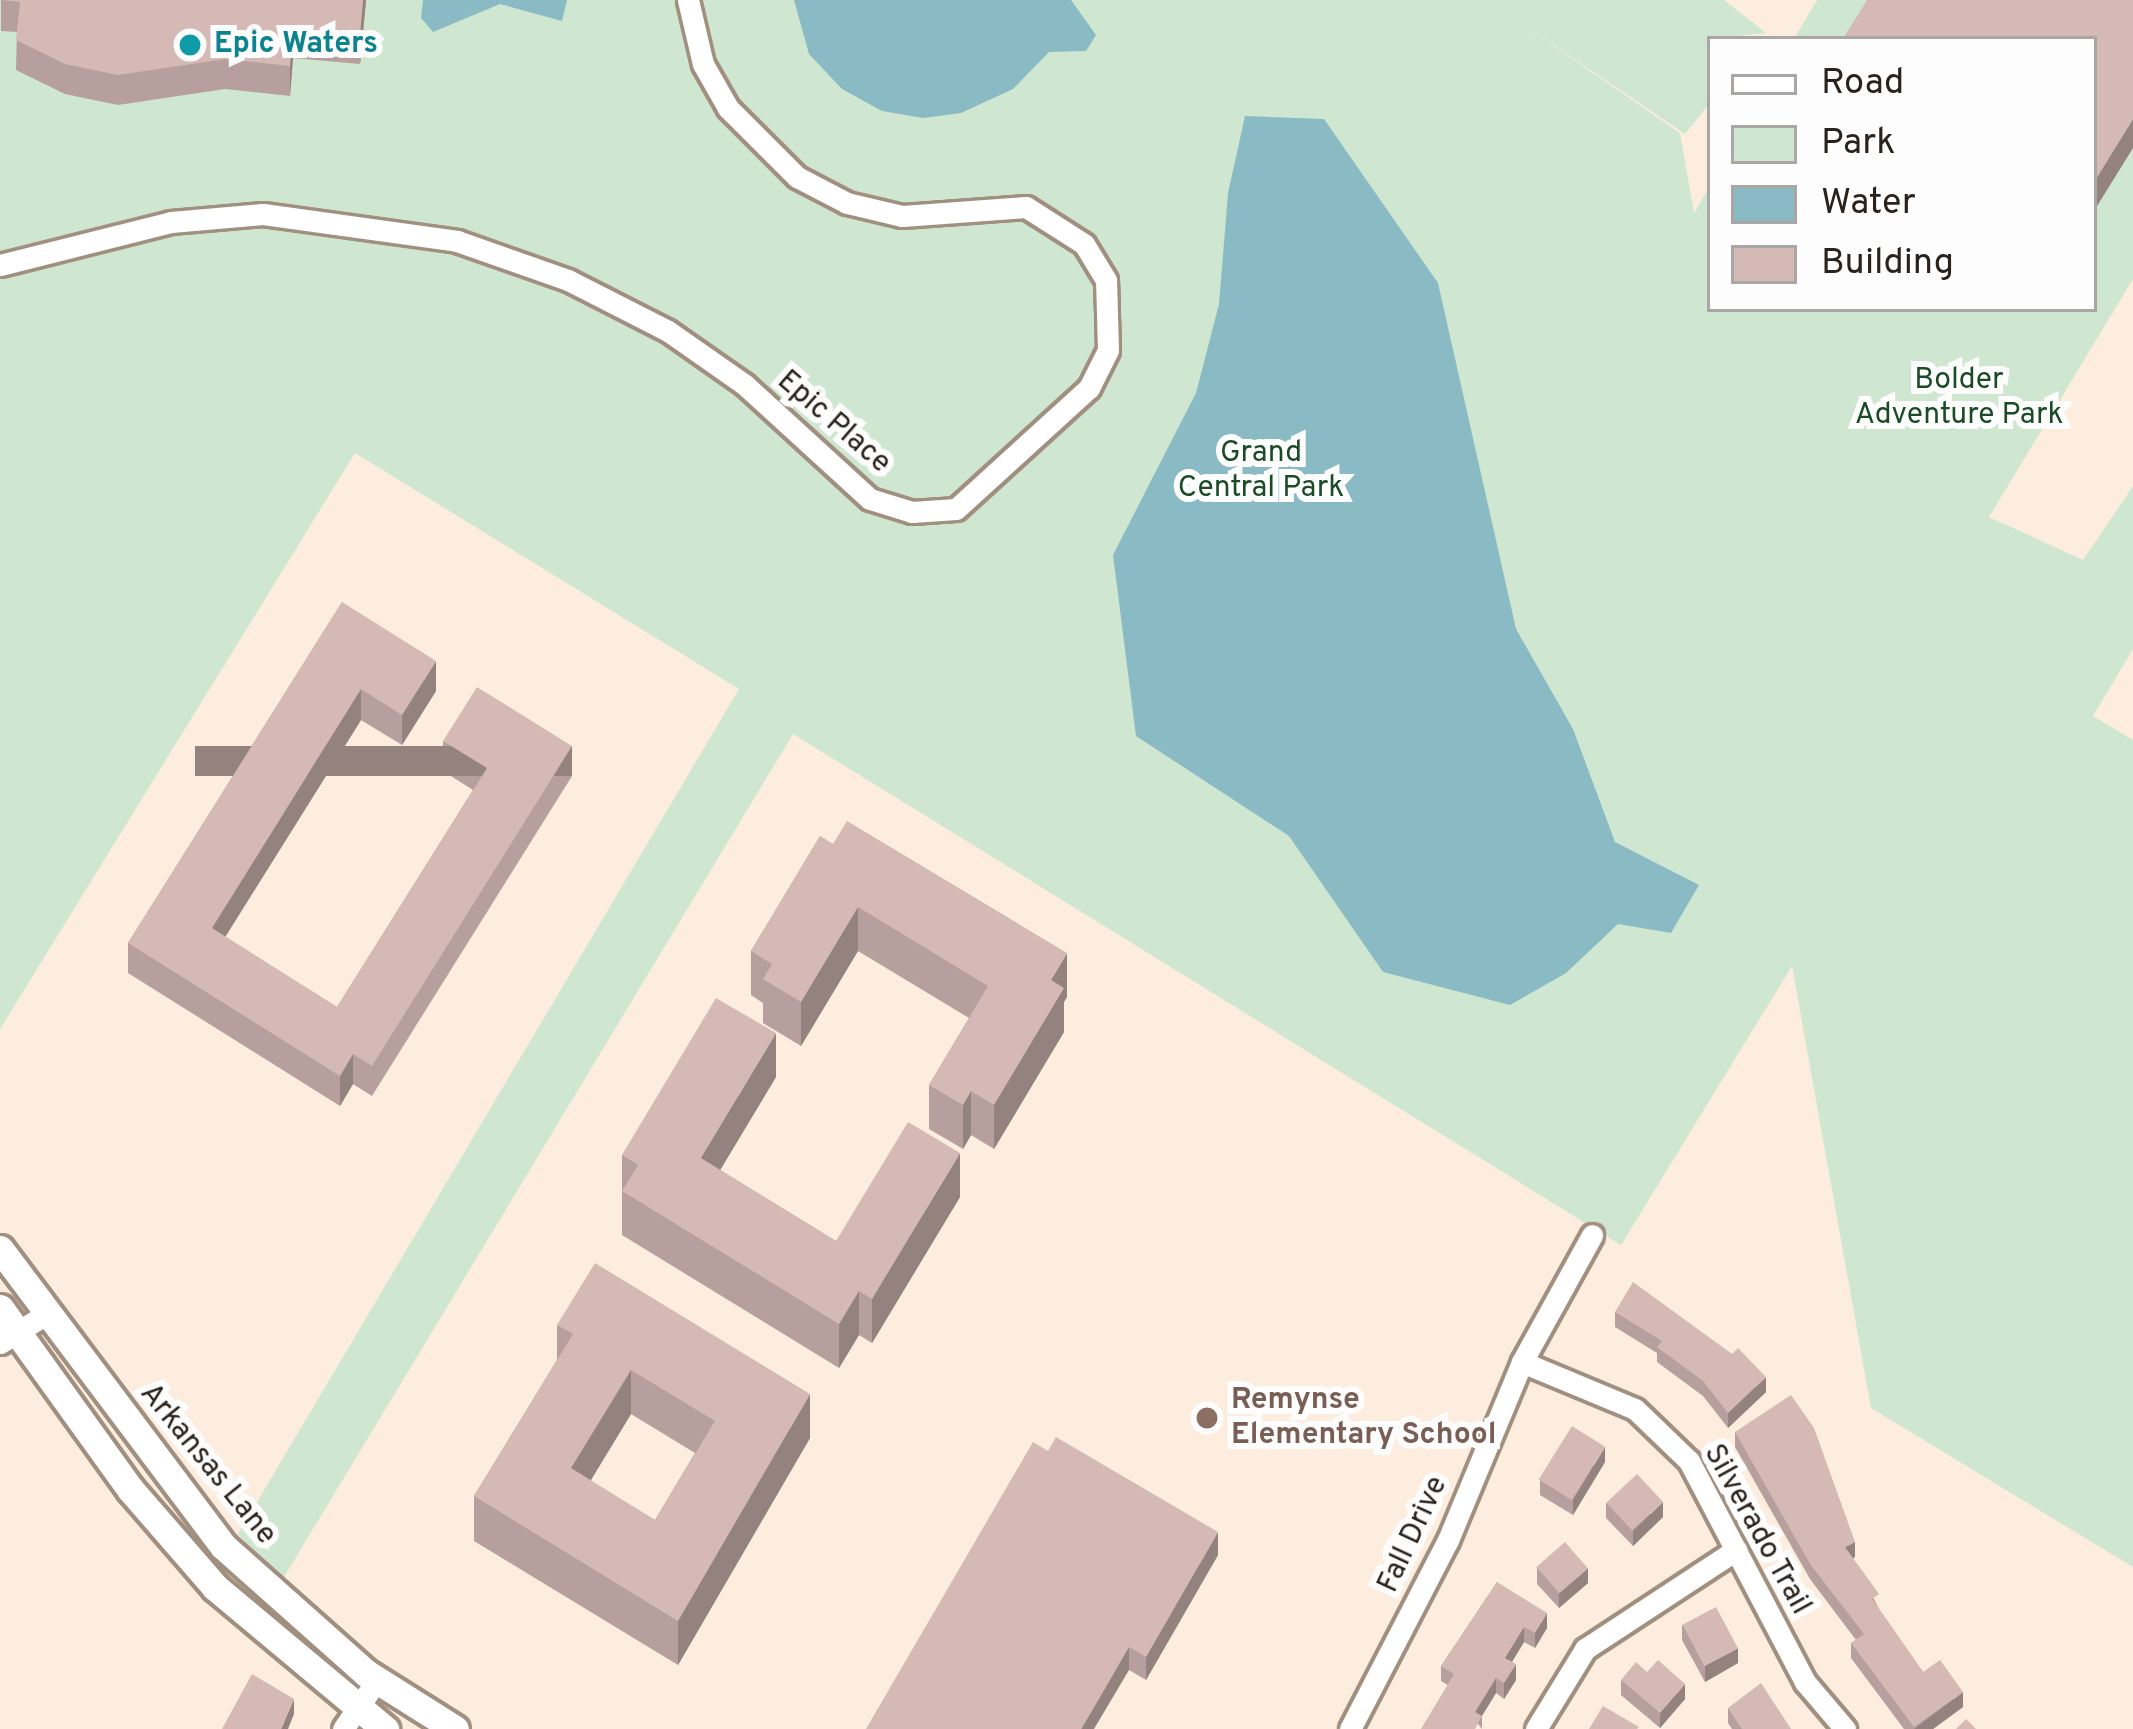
<!DOCTYPE html>
<style>
body{margin:0}
#map{position:relative;width:2133px;height:1729px;overflow:hidden;background:#fdeddf;font-family:Overpass,sans-serif}
div>[style]{position:absolute}
[style*='--x']{left:calc(var(--x)*1px);top:calc(var(--y)*1px);width:calc(var(--w)*1px);rotate:calc(var(--a)*1deg)}
.green>*{inset:0;background:#cfe6d1}
.water>*{inset:0;background:#8abbc4}
.roads{filter:drop-shadow(3px 0 #a18f7f) drop-shadow(-3px 0 #a18f7f) drop-shadow(0 3px #a18f7f) drop-shadow(0 -3px #a18f7f)}
.minor>*{height:21px;margin:-10.5px;padding:0 10.5px;transform-origin:10.5px;border-radius:10.5px;background:#fff}
.major>*{height:27px;margin:-13.5px;padding:0 13.5px;transform-origin:13.5px;border-radius:13.5px;background:#fff}
.wall>*{inset:0;background:#b69f9c}
.shaded-wall>*{inset:0;background:#94827f;transform-origin:0 0}
.building>*{inset:0;background:#d4b9b5;transform-origin:0 0}
.dots>*{width:33px;height:33px;translate:-50% -50%;box-sizing:border-box;border:6px solid #fdfdfd;border-radius:50%}
span{translate:-50% -50%;white-space:nowrap;text-align:center;line-height:1.15;-webkit-text-stroke:12px #fdfdfd;paint-order:stroke}
.culture-label{font-size:30px;color:#0d838f;font-weight:700}
.left{translate:0 -50%;text-align:left}
.park-label{font-size:30px;color:#1b4b26}
.street-label{font-size:30px;color:#2a231d}
.education-label{font-size:30px;color:#785e54;font-weight:700}
.legend{position:absolute;left:1707px;top:36px;width:390px;height:276px;box-sizing:border-box;background:#fdfdfd;border:3px solid #a9a6a3;margin:0;padding:15px 21px;list-style:none;font-size:36px;color:#2a231d}
.legend li{display:flex;align-items:center;gap:24px;height:60px}
.legend b{width:60px;border:3px solid #a9a6a3}
</style>
<div id="map">
<div class="green">
<div style="clip-path:polygon(0 0,1724px 0,1766px 33px,1710px 39px,1710px 103px,1685px 134px,1512px 17px,1680px 133px,1694px 213px,1710px 186px,1710px 309px,2094px 309px,2094px 39px,1794px 39px,1817px 0,2133px 0,2133px 279px,1989px 517px,2083px 560px,2133px 486px,2133px 649px,2093px 716px,2133px 740px,2133px 1567px,1871px 1408px,1792px 966px,1621px 1245px,793px 734px,281px 1582px,238px 1534px,739px 689px,355px 453px,0 1029px)"></div>
</div>
<div class="water">
<div style="clip-path:polygon(423px 0,567px 0,562px 21px,500px 4px,433px 32px,421px 18px)"></div>
<div style="clip-path:polygon(794px 0,1071px 0,1096px 35px,1086px 51px,1049px 52px,1013px 89px,961px 113px,923px 118px,882px 111px,842px 89px,809px 54px)"></div>
<div style="clip-path:polygon(1245px 116px,1324px 119px,1438px 283px,1516px 629px,1573px 729px,1615px 842px,1699px 885px,1671px 933px,1618px 924px,1566px 973px,1510px 1005px,1383px 972px,1289px 836px,1136px 736px,1113px 555px,1196px 393px,1219px 304px,1228px 193px)"></div>
</div>
<div class="roads">
<div class="minor">
<div style="--x:0;--y:265;--w:176;--a:-14.1"></div>
<div style="--x:171;--y:222;--w:92;--a:-5"></div>
<div style="--x:263;--y:214;--w:196;--a:7.9"></div>
<div style="--x:457;--y:241;--w:118;--a:19.4"></div>
<div style="--x:568;--y:280;--w:112;--a:27"></div>
<div style="--x:668;--y:331;--w:94;--a:35"></div>
<div style="--x:745;--y:385;--w:169;--a:42.4"></div>
<div style="--x:870;--y:499;--w:44;--a:17.2"></div>
<div style="--x:912;--y:512;--w:44;--a:-3.9"></div>
<div style="--x:956;--y:509;--w:180;--a:-42.3"></div>
<div style="--x:1089;--y:388;--w:42;--a:-63.4"></div>
<div style="--x:1108;--y:350;--w:70;--a:-91.6"></div>
<div style="--x:1106;--y:280;--w:42;--a:-121.4"></div>
<div style="--x:1084;--y:244;--w:69;--a:-147.5"></div>
<div style="--x:1026;--y:207;--w:124;--a:175.8"></div>
<div style="--x:902;--y:216;--w:57;--a:-166.7"></div>
<div style="--x:847;--y:203;--w:56;--a:-152.5"></div>
<div style="--x:797;--y:177;--w:98;--a:-135"></div>
<div style="--x:728;--y:108;--w:51;--a:-119.6"></div>
<div style="--x:703;--y:64;--w:66;--a:-103.2"></div>
<div style="--x:0;--y:1343;--w:58;--a:-32.3"></div>
<div style="--x:1522;--y:1362;--w:122;--a:22.6"></div>
<div style="--x:1635;--y:1409;--w:75;--a:43.9"></div>
<div style="--x:1689;--y:1461;--w:250;--a:62.3"></div>
<div style="--x:1805;--y:1682;--w:62;--a:49.6"></div>
<div style="--x:343;--y:1729;--w:60;--a:-55.2"></div>
<div style="--x:1350;--y:1729;--w:213;--a:-62.6"></div>
<div style="--x:1448;--y:1540;--w:193;--a:-67.4"></div>
<div style="--x:1522;--y:1362;--w:145;--a:-61.1"></div>
<div style="--x:1536;--y:1729;--w:94;--a:-58.5"></div>
<div style="--x:1585;--y:1649;--w:181;--a:-33.3"></div>
</div>
<div class="major">
<div style="--x:0;--y:1249;--w:371;--a:53.1"></div>
<div style="--x:223;--y:1546;--w:191;--a:41.6"></div>
<div style="--x:366;--y:1673;--w:105;--a:32.2"></div>
<div style="--x:0;--y:1308;--w:224;--a:54.3"></div>
<div style="--x:131;--y:1490;--w:128;--a:49.1"></div>
<div style="--x:215;--y:1587;--w:222;--a:39.9"></div>
</div>
</div>
<div class="wall">
<div style="clip-path:polygon(1px 0,366px 0,360px 64px,293px 58px,290px 96px,225px 89px,118px 105px,65px 94px,16px 70px,17px 32px,1px 31px)"></div>
<div style="clip-path:polygon(342px 602px,436px 691px,402px 745px,361px 720px,225px 937px,337px 1007px,473px 790px,443px 771px,443px 741px,572px 776px,372px 1096px,353px 1084px,340px 1106px,128px 973px,128px 943px)"></div>
<div style="clip-path:polygon(820px 836px,1067px 997px,1064px 1002px,1064px 1032px,994px 1149px,971px 1135px,963px 1149px,929px 1129px,929px 1085px,969px 1018px,858px 951px,801px 1046px,763px 1023px,763px 1003px,751px 995px,751px 951px)"></div>
<div style="clip-path:polygon(776px 1077px,720px 1170px,836px 1241px,960px 1197px,872px 1343px,859px 1335px,839px 1368px,622px 1235px,622px 1155px)"></div>
<div style="clip-path:polygon(1615px 1312px,1766px 1392px,1728px 1428px,1703px 1396px,1657px 1362px,1657px 1353px,1615px 1327px)"></div>
<div style="clip-path:polygon(evenodd,557px 1325px,810px 1438px,678px 1665px,474px 1541px,474px 1496px,557px 1360px,557px 1325px,631px 1414px,695px 1453px,655px 1520px,590px 1481px,631px 1414px)"></div>
<div style="clip-path:polygon(1735px 1432px,1855px 1557px,1853px 1558px,1879px 1609px,1923px 1672px,1963px 1707px,1933px 1729px,1904px 1729px,1851px 1658px,1851px 1643px,1856px 1640px,1810px 1579px,1735px 1447px)"></div>
<div style="clip-path:polygon(1605px 1462px,1573px 1515px,1540px 1495px,1540px 1480px)"></div>
<div style="clip-path:polygon(1606px 1503px,1663px 1517px,1633px 1546px,1606px 1518px)"></div>
<div style="clip-path:polygon(1218px 1555px,1146px 1680px,1129px 1670px,866px 1729px)"></div>
<div style="clip-path:polygon(1537px 1568px,1588px 1583px,1559px 1608px,1537px 1584px)"></div>
<div style="clip-path:polygon(1497px 1582px,1547px 1628px,1535px 1648px,1524px 1642px,1512px 1662px,1516px 1680px,1504px 1699px,1496px 1693px,1482px 1716px,1482px 1729px,1448px 1685px,1441px 1681px,1441px 1666px)"></div>
<div style="clip-path:polygon(1682px 1625px,1738px 1663px,1705px 1682px,1682px 1640px)"></div>
<div style="clip-path:polygon(1647px 1672px,1685px 1699px,1660px 1728px,1621px 1695px,1621px 1680px)"></div>
<div style="clip-path:polygon(1728px 1708px,1791px 1729px,1732px 1729px,1728px 1723px)"></div>
</div>
<div class="shaded-wall">
<div style="clip-path:polygon(363px 0,366px 0,360px 64px,360px 34px)"></div>
<div style="clip-path:polygon(293px 28px,293px 58px,290px 96px,290px 66px)"></div>
<div style="clip-path:polygon(2133px 119px,2133px 148px,2094px 211px,2094px 182px)"></div>
<div style="clip-path:polygon(436px 661px,436px 691px,402px 745px,402px 715px)"></div>
<div style="clip-path:polygon(361px 689px,361px 720px,212px 958px,212px 928px)"></div>
<div style="left:572px;top:746px;width:30px;height:377px;rotate:90deg"></div>
<div style="clip-path:polygon(858px 907px,858px 951px,801px 1046px,801px 1002px)"></div>
<div style="clip-path:polygon(1067px 953px,1067px 997px,1064px 1002px,1064px 1032px,994px 1149px,994px 1105px,1051px 980px)"></div>
<div style="clip-path:polygon(776px 1033px,776px 1077px,701px 1202px,701px 1158px)"></div>
<div style="clip-path:polygon(353px 1054px,353px 1084px,340px 1106px,340px 1076px)"></div>
<div style="clip-path:polygon(971px 1091px,971px 1135px,963px 1149px,963px 1105px)"></div>
<div style="clip-path:polygon(960px 1153px,960px 1197px,872px 1343px,872px 1299px)"></div>
<div style="clip-path:polygon(859px 1291px,859px 1335px,839px 1368px,839px 1324px)"></div>
<div style="clip-path:polygon(631px 1370px,631px 1414px,571px 1513px,571px 1468px)"></div>
<div style="clip-path:polygon(1766px 1377px,1766px 1392px,1728px 1428px,1728px 1413px)"></div>
<div style="clip-path:polygon(810px 1394px,810px 1438px,678px 1665px,678px 1621px)"></div>
<div style="clip-path:polygon(1605px 1447px,1605px 1462px,1573px 1515px,1573px 1500px)"></div>
<div style="clip-path:polygon(1663px 1502px,1663px 1517px,1633px 1546px,1633px 1531px)"></div>
<div style="clip-path:polygon(1218px 1532px,1218px 1555px,1146px 1680px,1146px 1657px)"></div>
<div style="clip-path:polygon(1855px 1542px,1855px 1557px,1845px 1562px,1845px 1547px)"></div>
<div style="clip-path:polygon(1588px 1568px,1588px 1583px,1559px 1608px,1559px 1593px)"></div>
<div style="clip-path:polygon(1547px 1613px,1547px 1628px,1535px 1648px,1535px 1633px)"></div>
<div style="clip-path:polygon(1524px 1627px,1524px 1642px,1505px 1673px,1505px 1658px)"></div>
<div style="clip-path:polygon(1129px 1647px,1129px 1670px,1094px 1729px,1081px 1729px)"></div>
<div style="clip-path:polygon(1738px 1648px,1738px 1663px,1705px 1682px,1705px 1666px)"></div>
<div style="clip-path:polygon(1516px 1664px,1516px 1680px,1504px 1699px,1504px 1683px)"></div>
<div style="clip-path:polygon(1496px 1678px,1496px 1693px,1475px 1727px,1475px 1712px)"></div>
<div style="clip-path:polygon(1685px 1684px,1685px 1699px,1660px 1728px,1660px 1713px)"></div>
<div style="clip-path:polygon(1963px 1692px,1963px 1707px,1933px 1729px,1914px 1729px)"></div>
<div style="clip-path:polygon(294px 1699px,294px 1714px,288px 1729px,281px 1729px)"></div>
</div>
<div class="building">
<div style="clip-path:polygon(1px 0,363px 0,360px 34px,293px 28px,290px 66px,225px 59px,118px 75px,65px 64px,16px 40px,20px 2px)"></div>
<div style="clip-path:polygon(1867px 0,2133px 0,2133px 119px,2094px 182px,2094px 39px,1843px 39px)"></div>
<div style="clip-path:polygon(342px 602px,436px 661px,402px 715px,361px 689px,212px 928px,337px 1007px,487px 768px,443px 741px,477px 687px,572px 746px,372px 1066px,353px 1054px,340px 1076px,128px 943px)"></div>
<div style="clip-path:polygon(847px 821px,1067px 953px,1051px 980px,1064px 988px,994px 1105px,971px 1091px,963px 1105px,929px 1085px,988px 986px,858px 907px,801px 1002px,763px 979px,772px 964px,751px 951px,820px 836px,833px 844px)"></div>
<div style="clip-path:polygon(716px 998px,776px 1033px,701px 1158px,836px 1241px,908px 1122px,960px 1153px,872px 1299px,859px 1291px,839px 1324px,622px 1191px,638px 1165px,622px 1155px)"></div>
<div style="clip-path:polygon(evenodd,595px 1263px,810px 1394px,678px 1621px,474px 1496px,573px 1334px,557px 1325px,595px 1263px,631px 1370px,715px 1421px,655px 1520px,571px 1468px,631px 1370px)"></div>
<div style="clip-path:polygon(1633px 1282px,1732px 1354px,1738px 1348px,1766px 1377px,1728px 1413px,1703px 1381px,1657px 1347px,1662px 1341px,1615px 1312px)"></div>
<div style="clip-path:polygon(1791px 1395px,1814px 1428px,1855px 1542px,1845px 1547px,1879px 1594px,1872px 1599px,1923px 1672px,1940px 1660px,1963px 1692px,1914px 1727px,1851px 1643px,1864px 1634px,1810px 1564px,1735px 1432px)"></div>
<div style="left:1572px;top:1426px;width:39px;height:63px;rotate:32deg"></div>
<div style="clip-path:polygon(1056px 1437px,1218px 1532px,1146px 1657px,1129px 1647px,1081px 1729px,866px 1729px,1033px 1442px,1048px 1451px)"></div>
<div style="left:1637px;top:1474px;width:38px;height:42px;rotate:47deg"></div>
<div style="left:1565px;top:1542px;width:35px;height:38px;rotate:49deg"></div>
<div style="clip-path:polygon(1497px 1582px,1547px 1613px,1535px 1633px,1524px 1627px,1505px 1658px,1516px 1664px,1504px 1683px,1496px 1678px,1475px 1712px,1482px 1716px,1475px 1729px,1421px 1729px,1454px 1674px,1441px 1666px)"></div>
<div style="left:1716px;top:1607px;width:47px;height:38px;rotate:62deg"></div>
<div style="clip-path:polygon(1658px 1660px,1685px 1684px,1660px 1713px,1621px 1680px,1636px 1662px,1647px 1672px)"></div>
<div style="clip-path:polygon(252px 1674px,294px 1699px,281px 1729px,222px 1729px)"></div>
<div style="clip-path:polygon(1761px 1683px,1791px 1729px,1742px 1729px,1728px 1708px)"></div>
<div style="clip-path:polygon(1603px 1706px,1639px 1727px,1637px 1729px,1589px 1729px)"></div>
<div style="clip-path:polygon(1966px 1719px,1976px 1729px,1956px 1729px)"></div>
</div>
<div class="dots">
<div style="left:190px;top:45px;background:#0f9aa8"></div>
<div style="left:1207px;top:1418px;background:#8d6e63"></div>
</div>
<div class="culture-label">
<span class="left" style="left:214px;top:45px">Epic Waters</span>
</div>
<div class="park-label">
<span style="left:1959px;top:398px">Bolder<br>Adventure Park</span>
<span style="left:1261px;top:471px">Grand<br>Central Park</span>
</div>
<div class="street-label">
<span style="left:833px;top:423px;rotate:41deg">Epic Place</span>
<span style="left:207px;top:1465px;rotate:51deg">Arkansas Lane</span>
<span style="left:1756px;top:1530px;rotate:61deg">Silverado Trail</span>
<span style="left:1414px;top:1535px;rotate:-65deg">Fall Drive</span>
</div>
<div class="education-label">
<span class="left" style="left:1231px;top:1418px">Remynse<br>Elementary School</span>
</div>
<ul class="legend">
<li><b style="height:15px;background:#fff"></b>Road</li>
<li><b style="height:33px;background:#cfe6d1"></b>Park</li>
<li><b style="height:33px;background:#8abbc4"></b>Water</li>
<li><b style="height:33px;background:#d4b9b5"></b>Building</li>
</ul>
</div>
